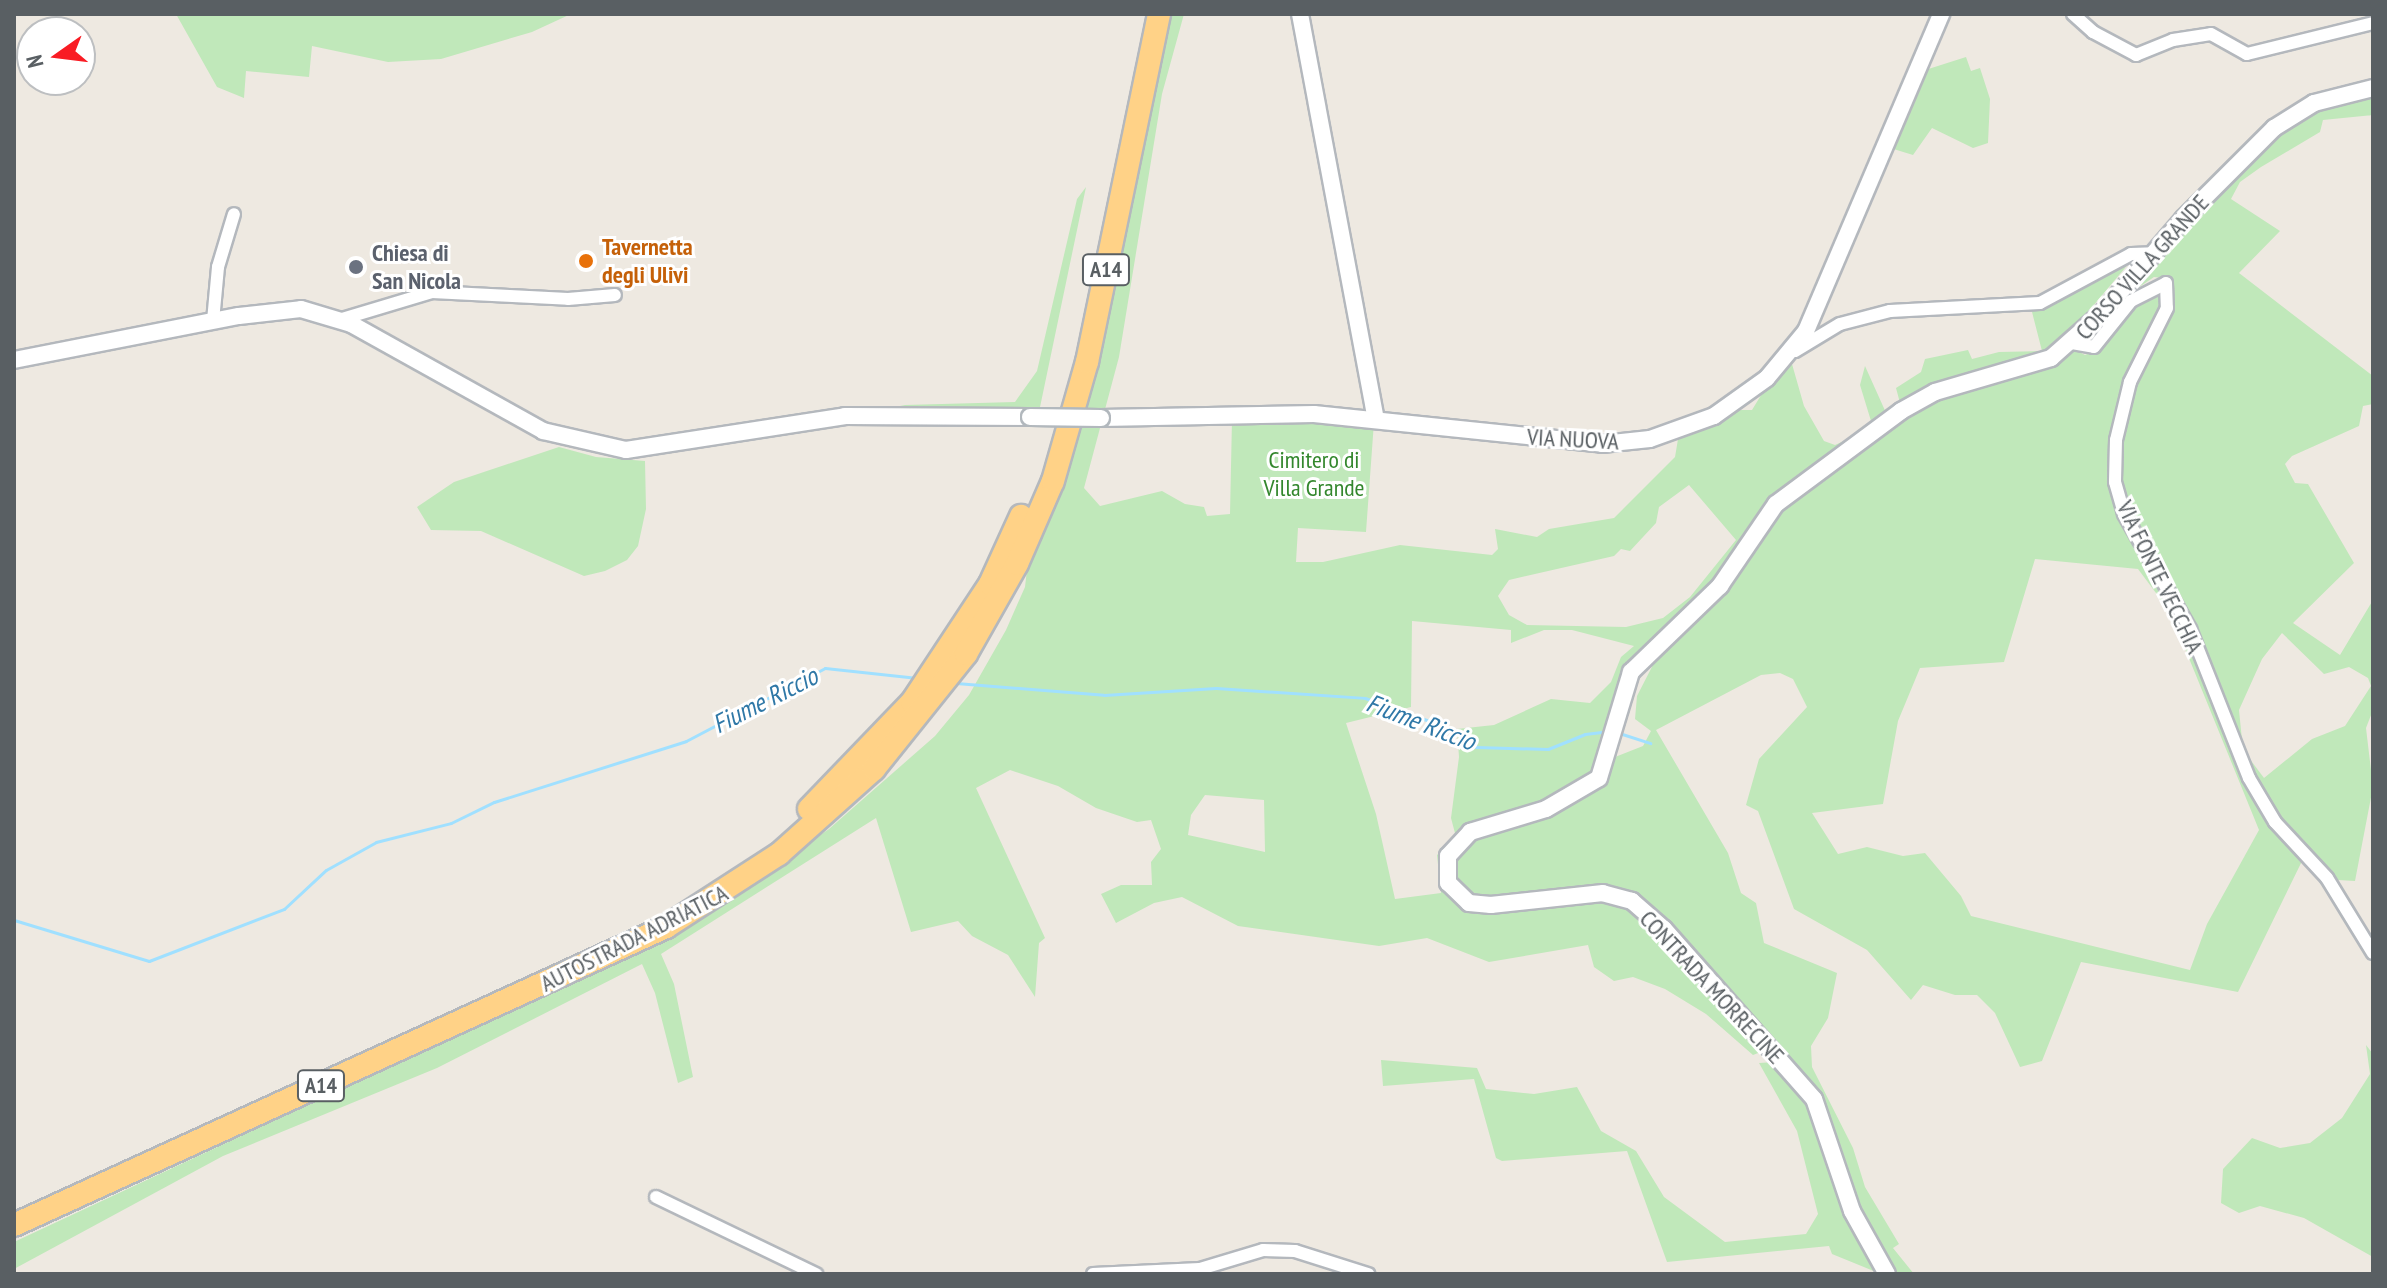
<!DOCTYPE html>
<style>
body{margin:0}
#map{position:relative;width:2387px;height:1288px;overflow:hidden;background:#eee9e1;font-family:"PT Sans Narrow",sans-serif}
div>[style]{position:absolute}
[style*='--x']{left:calc(var(--x)*1px);top:calc(var(--y)*1px);width:calc(var(--w)*1px);rotate:calc(var(--a)*1deg)}
.green>*{inset:0;background:#c0e8ba}
.stream>*{height:3px;margin:-1.5px;padding:0 1.5px;transform-origin:1.5px;border-radius:1.5px;background:#a0e0ff}
.roads{filter:drop-shadow(2px 0 #b4b8bd) drop-shadow(-2px 0 #b4b8bd) drop-shadow(0 2px #b4b8bd) drop-shadow(0 -2px #b4b8bd)}
.street>*{height:12px;margin:-6px;padding:0 6px;transform-origin:6px;border-radius:6px;background:#fff}
.secondary>*{height:16px;margin:-8px;padding:0 8px;transform-origin:8px;border-radius:8px;background:#fff}
.highway>*{height:22px;margin:-11px;padding:0 11px;transform-origin:11px;border-radius:11px;background:#ffd287}
.bridges{filter:drop-shadow(2px 0 #b2b8bd) drop-shadow(-2px 0 #b2b8bd) drop-shadow(0 2px #b2b8bd) drop-shadow(0 -2px #b2b8bd)}
.secondary-bridge>*{height:16px;margin:-8px;padding:0 8px;transform-origin:8px;border-radius:8px;background:#fff}
.dots>*{width:22px;height:22px;translate:-50% -50%;box-sizing:border-box;border:4px solid #fff;border-radius:50%}
span{translate:-50% -50%;white-space:nowrap;text-align:center;line-height:1.15;-webkit-text-stroke:6px #fff;paint-order:stroke}
.shield-label span{padding:2px 6px;background:#fff;border:2px solid;border-radius:6px;-webkit-text-stroke-width:0}
.shield-label{font-size:22px;color:#595f63;font-weight:700}
.food-label{font-size:24px;color:#c56008;font-weight:700}
.left{translate:0 -50%;text-align:left}
.worship-label{font-size:24px;color:#5b616d;font-weight:700}
.street-label{font-size:24px;color:#595f63}
.park-label{font-size:24px;color:#33872d}
.water-label{font-size:26px;color:#2f78a7;font-style:italic}
.frame{position:absolute;inset:0;border:16px solid #595f63;pointer-events:none}
.north{position:absolute;left:16px;top:16px;width:80px;height:80px;box-sizing:border-box;background:#fff;border:2px solid #bdbfc1;border-radius:50%;rotate:256deg;font-size:22px;font-weight:700;line-height:32px;text-align:center;color:#595f63}
.north::after{content:'';display:block;margin:auto;width:28px;height:36px;background:#f91c24;clip-path:polygon(50% 0,100% 100%,50% 72%,0 100%)}
</style>
<div id="map">
<div class="green">
<div style="clip-path:polygon(176px 14px,571px 14px,532px 32px,441px 59px,388px 62px,312px 46px,309px 77px,246px 71px,244px 98px,217px 87px)"></div>
<div style="clip-path:polygon(evenodd,1168px 14px,1184px 14px,1162px 94px,1119px 357px,1084px 488px,1100px 506px,1162px 491px,1185px 504px,1204px 507px,1207px 516px,1230px 514px,1232px 419px,1374px 422px,1366px 532px,1298px 528px,1296px 562px,1323px 562px,1400px 545px,1492px 555px,1498px 549px,1495px 529px,1537px 537px,1549px 529px,1614px 518px,1675px 457px,1678px 439px,1734px 410px,1752px 410px,1766px 387px,1792px 364px,1804px 406px,1824px 441px,1835px 445px,1846px 440px,1871px 421px,1860px 385px,1865px 366px,1887px 415px,1778px 496px,1717px 582px,1642px 650px,1602px 757px,1586px 785px,1456px 838px,1455px 899px,1609px 899px,1646px 913px,1766px 1050px,1753px 1055px,1706px 1014px,1665px 989px,1633px 977px,1614px 981px,1594px 967px,1588px 945px,1489px 962px,1427px 938px,1379px 946px,1238px 926px,1182px 897px,1154px 903px,1116px 923px,1101px 894px,1121px 885px,1152px 885px,1151px 862px,1161px 849px,1151px 820px,1137px 822px,1096px 808px,1058px 786px,1010px 770px,976px 788px,1045px 938px,1039px 943px,1035px 997px,1008px 955px,972px 936px,958px 921px,911px 932px,876px 818px,661px 954px,674px 984px,693px 1077px,678px 1083px,655px 993px,642px 964px,437px 1068px,223px 1156px,14px 1269px,14px 1242px,680px 931px,829px 829px,935px 736px,969px 695px,1006px 630px,1025px 587px,1028px 561px,1066px 475px,1116px 281px,1168px 14px,1689px 485px,1736px 540px,1690px 597px,1663px 618px,1626px 627px,1527px 625px,1509px 615px,1498px 596px,1509px 580px,1614px 556px,1621px 549px,1630px 551px,1656px 523px,1659px 507px,1689px 485px,1168px 14px,1412px 621px,1511px 630px,1511px 643px,1544px 630px,1572px 630px,1634px 646px,1621px 657px,1611px 682px,1590px 703px,1551px 699px,1494px 725px,1457px 729px,1459px 757px,1451px 818px,1456px 837px,1437px 855px,1441px 893px,1395px 899px,1376px 814px,1346px 723px,1411px 707px,1412px 621px,1168px 14px,1205px 795px,1264px 800px,1265px 852px,1188px 835px,1191px 815px,1205px 795px)"></div>
<div style="clip-path:polygon(1966px 57px,1971px 71px,1980px 68px,1990px 99px,1988px 143px,1973px 148px,1932px 128px,1913px 155px,1887px 147px,1919px 72px)"></div>
<div style="clip-path:polygon(evenodd,2373px 96px,2373px 115px,2323px 120px,2320px 132px,2261px 167px,2240px 182px,2231px 199px,2280px 231px,2239px 273px,2373px 376px,2373px 404px,2363px 406px,2359px 426px,2292px 456px,2285px 464px,2295px 483px,2308px 484px,2354px 563px,2293px 623px,2340px 655px,2373px 600px,2373px 710px,2366px 728px,2373px 787px,2355px 881px,2338px 880px,2331px 890px,2304px 857px,2238px 992px,2081px 962px,2042px 1061px,2020px 1067px,1995px 1013px,1977px 995px,1955px 995px,1923px 985px,1911px 1000px,1867px 950px,1794px 909px,1758px 811px,1746px 805px,1759px 759px,1807px 707px,1793px 679px,1780px 673px,1761px 675px,1656px 730px,1728px 853px,1741px 893px,1756px 903px,1764px 943px,1837px 973px,1828px 1018px,1811px 1046px,1812px 1067px,1853px 1148px,1865px 1187px,1899px 1244px,1893px 1248px,1914px 1274px,1894px 1274px,1869px 1238px,1822px 1106px,1642px 902px,1472px 896px,1458px 881px,1457px 858px,1474px 836px,1551px 811px,1610px 759px,1643px 746px,1651px 731px,1635px 719px,1637px 696px,1656px 659px,1772px 517px,1904px 418px,1896px 388px,1921px 372px,1925px 359px,1968px 350px,1972px 359px,1999px 352px,2042px 351px,2031px 308px,2054px 303px,2130px 262px,2062px 343px,2085px 355px,2099px 349px,2133px 304px,2165px 288px,2172px 290px,2170px 279px,2154px 277px,2126px 296px,2098px 333px,2090px 336px,2098px 321px,2272px 136px,2316px 108px,2373px 96px,2035px 559px,2138px 569px,2159px 597px,2184px 646px,2259px 830px,2207px 924px,2190px 970px,1971px 916px,1961px 896px,1925px 853px,1903px 856px,1867px 847px,1838px 854px,1812px 813px,1883px 804px,1898px 721px,1920px 668px,2004px 662px,2035px 559px,2373px 96px,2282px 633px,2324px 674px,2349px 667px,2368px 678px,2371px 686px,2345px 726px,2312px 739px,2264px 778px,2243px 750px,2239px 710px,2262px 659px,2282px 633px)"></div>
<div style="clip-path:polygon(1086px 187px,1039px 412px,870px 412px,905px 405px,1015px 402px,1037px 371px,1077px 199px)"></div>
<div style="clip-path:polygon(559px 447px,596px 457px,645px 461px,646px 509px,638px 546px,627px 560px,605px 571px,584px 576px,481px 531px,431px 530px,417px 507px,454px 482px)"></div>
<div style="clip-path:polygon(2366px 1045px,2373px 1054px,2373px 1257px,2304px 1218px,2260px 1206px,2239px 1213px,2221px 1203px,2223px 1169px,2252px 1138px,2280px 1148px,2310px 1143px,2342px 1118px,2370px 1074px)"></div>
<div style="clip-path:polygon(1381px 1060px,1477px 1068px,1486px 1089px,1534px 1094px,1577px 1087px,1601px 1131px,1636px 1151px,1664px 1197px,1725px 1242px,1806px 1234px,1818px 1214px,1797px 1131px,1759px 1063px,1775px 1062px,1815px 1119px,1847px 1213px,1881px 1274px,1832px 1254px,1829px 1246px,1667px 1262px,1627px 1151px,1502px 1161px,1496px 1158px,1474px 1079px,1383px 1086px)"></div>
</div>
<div class="stream">
<div style="--x:956;--y:683;--w:148;--a:4.6"></div>
<div style="--x:1104;--y:695;--w:112;--a:-3.6"></div>
<div style="--x:1216;--y:688;--w:149;--a:3.8"></div>
<div style="--x:1365;--y:698;--w:98;--a:19.7"></div>
<div style="--x:1457;--y:731;--w:25;--a:40"></div>
<div style="--x:1476;--y:747;--w:72;--a:1.6"></div>
<div style="--x:1548;--y:749;--w:40;--a:-22"></div>
<div style="--x:1585;--y:734;--w:23;--a:-7"></div>
<div style="--x:1619;--y:733;--w:33;--a:18"></div>
<div style="--x:14;--y:920;--w:141;--a:16.9"></div>
<div style="--x:149;--y:961;--w:145;--a:-21.1"></div>
<div style="--x:284;--y:909;--w:57;--a:-42.9"></div>
<div style="--x:326;--y:870;--w:57;--a:-29.2"></div>
<div style="--x:376;--y:842;--w:77;--a:-14.2"></div>
<div style="--x:451;--y:823;--w:48;--a:-26"></div>
<div style="--x:494;--y:802;--w:201;--a:-17.6"></div>
<div style="--x:686;--y:741;--w:157;--a:-27.7"></div>
<div style="--x:825;--y:668;--w:93;--a:6.2"></div>
</div>
<div class="roads">
<div class="street">
<div style="--x:2073;--y:14;--w:27;--a:42"></div>
<div style="--x:2093;--y:32;--w:49;--a:28.1"></div>
<div style="--x:2136;--y:55;--w:40;--a:-22"></div>
<div style="--x:2173;--y:40;--w:38;--a:-9"></div>
<div style="--x:2211;--y:34;--w:41;--a:29.1"></div>
<div style="--x:2247;--y:54;--w:130;--a:-13.8"></div>
<div style="--x:342;--y:319;--w:94;--a:-16.7"></div>
<div style="--x:432;--y:292;--w:136;--a:2.9"></div>
<div style="--x:568;--y:299;--w:47;--a:-4.9"></div>
<div style="--x:213;--y:321;--w:54;--a:-84.7"></div>
<div style="--x:218;--y:267;--w:55;--a:-73.2"></div>
<div style="--x:2072;--y:343;--w:22;--a:10"></div>
<div style="--x:2094;--y:347;--w:59;--a:-51.2"></div>
<div style="--x:2131;--y:301;--w:39;--a:-27"></div>
<div style="--x:2166;--y:283;--w:25;--a:88"></div>
<div style="--x:2167;--y:308;--w:83;--a:116.6"></div>
<div style="--x:2130;--y:382;--w:60;--a:103.6"></div>
<div style="--x:2116;--y:440;--w:42;--a:91.4"></div>
<div style="--x:2115;--y:482;--w:33;--a:74"></div>
<div style="--x:2124;--y:514;--w:133;--a:60.1"></div>
<div style="--x:2190;--y:629;--w:160;--a:68.4"></div>
<div style="--x:2249;--y:778;--w:51;--a:59.4"></div>
<div style="--x:2275;--y:822;--w:76;--a:47.1"></div>
<div style="--x:2327;--y:878;--w:88;--a:58.5"></div>
<div style="--x:1795;--y:351;--w:52;--a:-31"></div>
<div style="--x:1840;--y:324;--w:52;--a:-14.6"></div>
<div style="--x:1890;--y:311;--w:150;--a:-3.1"></div>
<div style="--x:2040;--y:303;--w:103;--a:-28.3"></div>
<div style="--x:2131;--y:254;--w:23;--a:-2"></div>
<div style="--x:656;--y:1197;--w:178;--a:25.7"></div>
<div style="--x:1093;--y:1274;--w:107;--a:-2.7"></div>
<div style="--x:1200;--y:1269;--w:66;--a:-16.8"></div>
<div style="--x:1263;--y:1250;--w:32;--a:2"></div>
<div style="--x:1295;--y:1251;--w:77;--a:17.5"></div>
</div>
<div class="secondary">
<div style="--x:1300;--y:14;--w:412;--a:79.4"></div>
<div style="--x:14;--y:360;--w:229;--a:-11.1"></div>
<div style="--x:239;--y:316;--w:62;--a:-6.4"></div>
<div style="--x:301;--y:309;--w:52;--a:16.7"></div>
<div style="--x:351;--y:324;--w:220;--a:29.1"></div>
<div style="--x:543;--y:431;--w:85;--a:12.9"></div>
<div style="--x:626;--y:450;--w:222;--a:-8.8"></div>
<div style="--x:845;--y:416;--w:185;--a:0.3"></div>
<div style="--x:1101;--y:418;--w:213;--a:-1.1"></div>
<div style="--x:1314;--y:414;--w:290;--a:5.9"></div>
<div style="--x:1602;--y:444;--w:48;--a:-5.9"></div>
<div style="--x:1650;--y:439;--w:68;--a:-19.8"></div>
<div style="--x:1714;--y:416;--w:65;--a:-35.6"></div>
<div style="--x:1767;--y:378;--w:61;--a:-50.3"></div>
<div style="--x:1806;--y:331;--w:345;--a:-66.9"></div>
<div style="--x:1887;--y:1274;--w:72;--a:-119.1"></div>
<div style="--x:1852;--y:1211;--w:118;--a:-108.7"></div>
<div style="--x:1814;--y:1099;--w:227;--a:-131.4"></div>
<div style="--x:1664;--y:929;--w:43;--a:-138.8"></div>
<div style="--x:1632;--y:901;--w:30;--a:-165"></div>
<div style="--x:1603;--y:893;--w:113;--a:173.9"></div>
<div style="--x:1491;--y:905;--w:22;--a:-175"></div>
<div style="--x:1469;--y:903;--w:29;--a:-136"></div>
<div style="--x:1448;--y:883;--w:27;--a:-90"></div>
<div style="--x:1448;--y:856;--w:33;--a:-47"></div>
<div style="--x:1470;--y:832;--w:79;--a:-16.8"></div>
<div style="--x:1546;--y:809;--w:61;--a:-30.3"></div>
<div style="--x:1599;--y:778;--w:111;--a:-73.2"></div>
<div style="--x:1631;--y:672;--w:124;--a:-44"></div>
<div style="--x:1720;--y:586;--w:99;--a:-55.7"></div>
<div style="--x:1776;--y:504;--w:156;--a:-36.6"></div>
<div style="--x:1901;--y:411;--w:39;--a:-29"></div>
<div style="--x:1935;--y:392;--w:121;--a:-16.3"></div>
<div style="--x:2051;--y:358;--w:71;--a:-41.6"></div>
<div style="--x:2104;--y:311;--w:121;--a:-49.3"></div>
<div style="--x:2183;--y:219;--w:129;--a:-45"></div>
<div style="--x:2274;--y:128;--w:47;--a:-32"></div>
<div style="--x:2314;--y:103;--w:61;--a:-14.3"></div>
</div>
<div class="highway">
<div style="--x:809;--y:809;--w:149;--a:-46.1"></div>
<div style="--x:912;--y:702;--w:141;--a:-56.5"></div>
<div style="--x:990;--y:584;--w:75;--a:-65.5"></div>
<div style="--x:14;--y:1225;--w:717;--a:-24.56"></div>
<div style="--x:666;--y:927;--w:135;--a:-32.9"></div>
<div style="--x:779;--y:854;--w:127;--a:-41.8"></div>
<div style="--x:874;--y:769;--w:147;--a:-51.3"></div>
<div style="--x:966;--y:654;--w:103;--a:-60.5"></div>
<div style="--x:1017;--y:564;--w:90;--a:-66.6"></div>
<div style="--x:1053;--y:481;--w:124;--a:-74.1"></div>
<div style="--x:1087;--y:362;--w:355;--a:-78.3"></div>
</div>
</div>
<div class="bridges">
<div class="secondary-bridge">
<div style="--x:1030;--y:417;--w:71;--a:0.8"></div>
</div>
</div>
<div class="dots">
<div style="left:586px;top:261px;background:#e8710a"></div>
<div style="left:356px;top:267px;background:#6b7280"></div>
</div>
<div class="shield-label">
<span style="left:1106px;top:270px">A14</span>
<span style="left:321px;top:1086px">A14</span>
</div>
<div class="food-label">
<span class="left" style="left:602px;top:261px">Tavernetta<br>degli Ulivi</span>
</div>
<div class="worship-label">
<span class="left" style="left:372px;top:267px">Chiesa di<br>San Nicola</span>
</div>
<div class="street-label">
<span style="left:2142px;top:267px;rotate:-48deg">CORSO VILLA GRANDE</span>
<span style="left:1573px;top:439px;rotate:3deg">VIA NUOVA</span>
<span style="left:2160px;top:577px;rotate:64deg">VIA FONTE VECCHIA</span>
<span style="left:634px;top:938px;rotate:-27deg">AUTOSTRADA ADRIATICA</span>
<span style="left:1712px;top:987px;rotate:47deg">CONTRADA MORRECINE</span>
</div>
<div class="park-label">
<span style="left:1314px;top:474px">Cimitero di<br>Villa Grande</span>
</div>
<div class="water-label">
<span style="left:765px;top:700px;rotate:-27deg">Fiume Riccio</span>
<span style="left:1421px;top:722px;rotate:21deg">Fiume Riccio</span>
</div>
<div class="frame"></div>
<div class="north">N</div>
</div>
